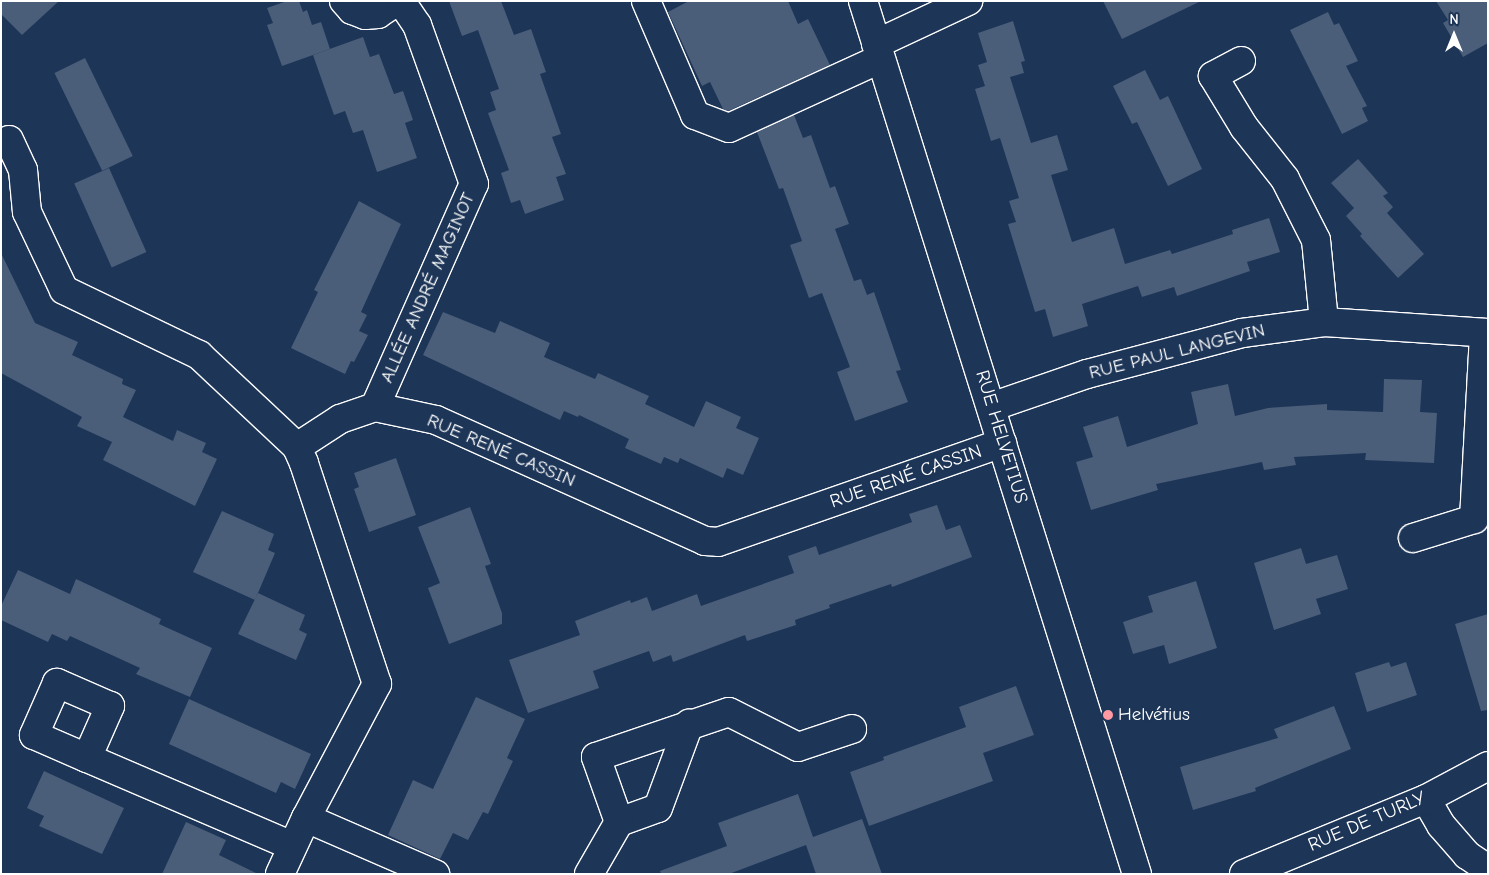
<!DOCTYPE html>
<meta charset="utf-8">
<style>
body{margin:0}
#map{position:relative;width:1489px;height:875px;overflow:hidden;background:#1d3557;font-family:"Comic Neue",sans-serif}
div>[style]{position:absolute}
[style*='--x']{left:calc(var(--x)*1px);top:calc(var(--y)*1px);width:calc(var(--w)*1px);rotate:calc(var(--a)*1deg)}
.building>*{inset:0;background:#4a5d79;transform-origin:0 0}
.roads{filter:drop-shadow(1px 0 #fff) drop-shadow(-1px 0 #fff) drop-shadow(0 1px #fff) drop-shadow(0 -1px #fff)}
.minor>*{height:28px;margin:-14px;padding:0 14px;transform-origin:14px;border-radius:14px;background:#1d3557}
.dots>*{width:14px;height:14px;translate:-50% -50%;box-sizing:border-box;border:2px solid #1d3557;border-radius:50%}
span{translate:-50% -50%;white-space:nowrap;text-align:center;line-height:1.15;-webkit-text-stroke:4px #1d3557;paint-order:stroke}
.street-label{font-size:19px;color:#fff}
.poi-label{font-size:19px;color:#fff}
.left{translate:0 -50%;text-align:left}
.frame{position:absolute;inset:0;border:2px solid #fff;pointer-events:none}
.north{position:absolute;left:1429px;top:10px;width:50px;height:50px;-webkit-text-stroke:4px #1d3557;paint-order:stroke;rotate:0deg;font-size:14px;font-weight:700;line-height:20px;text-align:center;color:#fff}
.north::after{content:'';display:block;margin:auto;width:18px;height:22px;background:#fff;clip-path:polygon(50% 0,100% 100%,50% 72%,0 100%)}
</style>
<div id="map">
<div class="building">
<div style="clip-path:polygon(1px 1px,59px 1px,22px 35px,1px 14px)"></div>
<div style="clip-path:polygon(287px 1px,299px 1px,303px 12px,307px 10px,312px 25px,321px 22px,330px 49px,282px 66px,267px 25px,273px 23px,267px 8px)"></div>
<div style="clip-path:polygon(449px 1px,501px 1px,514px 35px,531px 29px,546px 72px,540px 74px,561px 134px,552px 137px,566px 174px,556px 177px,564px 200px,525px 214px,520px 200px,511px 203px,501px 173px,509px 170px,488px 113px,496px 110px,490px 92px,499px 89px,478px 30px,462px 36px)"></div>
<div style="clip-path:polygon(689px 1px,788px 1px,798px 24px,808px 19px,830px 65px,728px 111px,723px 109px,710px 82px,702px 86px,668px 12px)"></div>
<div style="clip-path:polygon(1103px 1px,1201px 1px,1122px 39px)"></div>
<div style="clip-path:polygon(1436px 1px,1488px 1px,1488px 43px,1463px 57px,1443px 23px,1448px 20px)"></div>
<div style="clip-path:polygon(1328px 12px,1334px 25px,1339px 23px,1358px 61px,1346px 66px,1367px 106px,1362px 108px,1368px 121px,1342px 134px,1290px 30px)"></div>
<div style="clip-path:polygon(1013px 21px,1025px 61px,1021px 62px,1024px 73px,1010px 77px,1031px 143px,1057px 135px,1068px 170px,1051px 175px,1072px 242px,1114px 228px,1125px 264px,1170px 250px,1172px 254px,1233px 234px,1232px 230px,1269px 218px,1280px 252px,1247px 262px,1250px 271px,1177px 296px,1174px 287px,1142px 297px,1138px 286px,1082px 304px,1088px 326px,1053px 337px,1045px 309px,1035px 312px,1008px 224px,1016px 222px,1009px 201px,1019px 198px,1000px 138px,991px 141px,975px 89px,985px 86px,978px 65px,987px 62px,978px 33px)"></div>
<div style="clip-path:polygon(363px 37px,370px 57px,379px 54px,394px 94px,403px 91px,413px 120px,405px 123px,417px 158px,377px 172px,363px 130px,353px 133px,345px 111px,334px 115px,313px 55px)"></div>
<div style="left:85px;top:58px;width:109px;height:34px;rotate:64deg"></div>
<div style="clip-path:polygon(1145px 70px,1160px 100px,1168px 96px,1202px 169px,1168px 186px,1137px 122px,1132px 124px,1113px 86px)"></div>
<div style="clip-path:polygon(794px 115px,803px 138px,811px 135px,830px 188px,835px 186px,849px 224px,835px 229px,854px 281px,861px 279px,867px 295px,874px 292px,901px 370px,896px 371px,908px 402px,855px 421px,837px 372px,850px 367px,822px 293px,809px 298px,790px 245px,802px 241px,783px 188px,779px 189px,757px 132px)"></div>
<div style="clip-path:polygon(1358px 159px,1388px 193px,1383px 196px,1393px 207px,1387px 213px,1424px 254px,1398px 278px,1360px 236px,1362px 234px,1346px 216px,1354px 208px,1331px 183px)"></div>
<div style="left:109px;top:168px;width:92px;height:38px;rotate:66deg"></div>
<div style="clip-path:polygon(359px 201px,401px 224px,361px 312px,367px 315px,359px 331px,368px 335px,354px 362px,351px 361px,345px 374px,291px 348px,318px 292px,314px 290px)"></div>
<div style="clip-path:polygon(1px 253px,35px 323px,78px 342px,72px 355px,123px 379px,122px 384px,136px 390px,123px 417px,173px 441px,177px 430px,206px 443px,202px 452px,217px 459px,195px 506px,103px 460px,112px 442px,77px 426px,82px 417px,1px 373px)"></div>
<div style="clip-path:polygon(443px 312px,495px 333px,500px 321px,550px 343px,544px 357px,595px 379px,598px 373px,649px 396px,645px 404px,694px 427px,706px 401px,741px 417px,736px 428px,759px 438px,743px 475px,727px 468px,723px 478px,680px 458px,678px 463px,664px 457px,661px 464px,625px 448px,629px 439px,579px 415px,578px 417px,564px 411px,560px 420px,423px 355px)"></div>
<div style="clip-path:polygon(1384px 379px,1422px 380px,1420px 412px,1437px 413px,1434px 463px,1365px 460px,1366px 453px,1294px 457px,1296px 465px,1264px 470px,1262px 462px,1156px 484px,1158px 490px,1091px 510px,1076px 462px,1093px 457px,1083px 427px,1118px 416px,1127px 447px,1198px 424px,1191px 392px,1228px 384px,1235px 416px,1268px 408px,1327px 404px,1327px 410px,1383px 412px)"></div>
<div style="clip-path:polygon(396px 458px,416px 515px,369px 532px,354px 489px,359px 487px,354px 473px)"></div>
<div style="clip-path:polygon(937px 505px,946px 530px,960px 525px,972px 557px,892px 587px,891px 584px,829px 605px,830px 608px,795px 620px,796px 625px,747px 641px,745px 635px,673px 662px,671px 655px,653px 662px,649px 651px,593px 671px,599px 688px,528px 713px,509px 660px,580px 635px,575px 621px,630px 600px,631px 603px,647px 597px,652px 611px,697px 594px,701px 606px,794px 573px,788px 556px,816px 546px,819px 555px,867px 538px,912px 522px,909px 514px)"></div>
<div style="clip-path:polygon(470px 507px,491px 564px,485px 566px,502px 613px,502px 624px,449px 644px,428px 588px,440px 583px,418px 527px)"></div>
<div style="clip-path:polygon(222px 511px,274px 534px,268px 550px,275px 553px,255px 600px,193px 572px)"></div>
<div style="clip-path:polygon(1301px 548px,1306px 564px,1337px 555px,1348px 589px,1316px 599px,1321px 614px,1274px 630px,1254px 563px)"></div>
<div style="clip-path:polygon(18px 570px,70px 594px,76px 579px,161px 619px,159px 624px,212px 648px,190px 697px,136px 674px,140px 668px,70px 636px,67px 641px,52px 634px,48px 642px,1px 620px,1px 606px)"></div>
<div style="clip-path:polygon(1196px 581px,1217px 648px,1169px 664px,1164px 645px,1133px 654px,1123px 622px,1153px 612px,1148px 596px)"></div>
<div style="clip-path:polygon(258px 593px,305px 615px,299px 630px,307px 634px,296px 660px,238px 634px)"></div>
<div style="clip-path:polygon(1488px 614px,1488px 710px,1481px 711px,1455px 624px)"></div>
<div style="clip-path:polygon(1389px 662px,1391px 667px,1406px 662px,1417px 695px,1367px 712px,1355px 673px)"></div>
<div style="clip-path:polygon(1016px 686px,1034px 735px,983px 753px,993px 781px,869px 826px,850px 772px,884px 760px,883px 757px,966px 727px,959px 707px)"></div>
<div style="clip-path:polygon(476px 697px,525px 719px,507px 758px,513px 761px,488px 814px,483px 812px,468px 840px,453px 833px,440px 859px,388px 835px,413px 780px,433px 789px)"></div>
<div style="clip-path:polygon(189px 699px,311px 754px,295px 789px,281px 782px,276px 793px,169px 744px)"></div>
<div style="clip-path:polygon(1334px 706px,1351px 749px,1255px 788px,1256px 791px,1193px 810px,1180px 767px,1278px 738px,1274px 729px)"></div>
<div style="clip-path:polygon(44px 771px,124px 808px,102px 854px,39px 826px,44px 816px,27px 808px)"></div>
<div style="clip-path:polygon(798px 794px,813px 837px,862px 819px,882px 874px,816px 874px,806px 845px,729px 874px,661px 874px,660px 871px,727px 846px,718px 823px)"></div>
<div style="clip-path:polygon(186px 822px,226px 840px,219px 855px,258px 874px,162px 874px)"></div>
</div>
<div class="roads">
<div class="minor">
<div style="--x:344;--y:1;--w:12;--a:48"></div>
<div style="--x:352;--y:10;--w:14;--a:21"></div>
<div style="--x:365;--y:15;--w:13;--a:-4"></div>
<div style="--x:378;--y:14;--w:14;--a:-34"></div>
<div style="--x:390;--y:6;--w:6;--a:-59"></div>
<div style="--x:646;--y:1;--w:124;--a:66.7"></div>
<div style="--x:695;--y:115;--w:36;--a:21"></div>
<div style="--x:729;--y:128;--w:166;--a:-24.6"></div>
<div style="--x:863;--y:1;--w:915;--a:72.58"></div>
<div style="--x:876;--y:44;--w:102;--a:-25.1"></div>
<div style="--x:1241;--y:61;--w:32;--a:152"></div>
<div style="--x:1213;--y:76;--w:60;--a:58.7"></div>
<div style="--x:1244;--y:127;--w:66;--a:51.7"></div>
<div style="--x:1285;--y:179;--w:68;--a:63.1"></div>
<div style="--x:1316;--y:240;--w:82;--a:84.4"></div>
<div style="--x:9;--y:140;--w:33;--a:65"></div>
<div style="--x:23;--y:170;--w:42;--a:84.6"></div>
<div style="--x:27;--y:212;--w:86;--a:64.6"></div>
<div style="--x:64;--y:290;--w:150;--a:25.7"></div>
<div style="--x:199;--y:355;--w:134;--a:43.2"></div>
<div style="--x:375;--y:407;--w:244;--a:-66.1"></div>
<div style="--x:474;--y:184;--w:169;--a:-109.7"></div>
<div style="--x:417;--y:25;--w:29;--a:-124"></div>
<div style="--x:991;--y:407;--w:102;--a:-19"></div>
<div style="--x:1087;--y:374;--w:160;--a:-14.8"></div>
<div style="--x:1242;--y:333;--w:83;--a:-7.6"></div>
<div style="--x:1324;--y:322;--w:164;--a:3.8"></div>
<div style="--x:1413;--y:538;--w:64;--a:-17.3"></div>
<div style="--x:1474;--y:519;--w:186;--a:-86.9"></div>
<div style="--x:87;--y:758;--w:57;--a:-66.1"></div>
<div style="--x:110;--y:706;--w:58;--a:-156.5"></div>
<div style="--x:57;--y:683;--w:57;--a:113.9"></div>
<div style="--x:34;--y:735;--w:58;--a:23.5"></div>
<div style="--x:87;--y:758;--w:223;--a:23.2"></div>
<div style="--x:1426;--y:799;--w:30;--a:60"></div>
<div style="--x:1441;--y:825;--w:40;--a:49"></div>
<div style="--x:1467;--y:855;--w:25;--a:34"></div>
<div style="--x:306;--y:818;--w:141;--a:23.5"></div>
<div style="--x:619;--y:822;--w:41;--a:-19.7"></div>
<div style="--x:658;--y:808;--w:90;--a:-69.7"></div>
<div style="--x:280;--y:874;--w:62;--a:-65.1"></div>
<div style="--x:306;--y:818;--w:152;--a:-62.1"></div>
<div style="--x:377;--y:684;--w:233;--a:-108.3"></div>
<div style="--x:304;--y:463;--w:17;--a:-114"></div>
<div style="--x:297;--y:447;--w:51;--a:-33.1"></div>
<div style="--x:340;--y:419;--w:37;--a:-19"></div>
<div style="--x:375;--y:407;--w:62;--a:12"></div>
<div style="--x:436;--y:420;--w:295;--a:24.2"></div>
<div style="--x:705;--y:541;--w:13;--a:4"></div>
<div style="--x:718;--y:542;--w:301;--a:-19.2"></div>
<div style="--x:589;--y:874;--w:60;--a:-60"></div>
<div style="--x:619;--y:822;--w:69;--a:-109.5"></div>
<div style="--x:596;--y:757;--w:140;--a:-18.7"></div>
<div style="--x:729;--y:712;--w:77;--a:26.9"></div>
<div style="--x:798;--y:747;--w:57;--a:-18.4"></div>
<div style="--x:1244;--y:874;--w:197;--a:-22.4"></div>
<div style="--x:1426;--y:799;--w:70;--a:-28"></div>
</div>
</div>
<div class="dots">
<div style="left:1108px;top:715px;background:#ff9aa2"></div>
</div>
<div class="street-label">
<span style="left:428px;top:288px;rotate:-66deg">ALLÉE ANDRÉ MAGINOT</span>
<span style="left:1177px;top:352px;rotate:-14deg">RUE PAUL LANGEVIN</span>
<span style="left:1001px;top:437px;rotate:73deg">RUE HELVETIUS</span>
<span style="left:501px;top:451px;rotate:23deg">RUE RENÉ CASSIN</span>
<span style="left:906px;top:477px;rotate:-19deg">RUE RENÉ CASSIN</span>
<span style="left:1367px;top:822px;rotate:-23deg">RUE DE TURLY</span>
</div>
<div class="poi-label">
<span class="left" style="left:1118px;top:715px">Helvétius</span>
</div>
<div class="frame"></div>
<div class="north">N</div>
</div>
